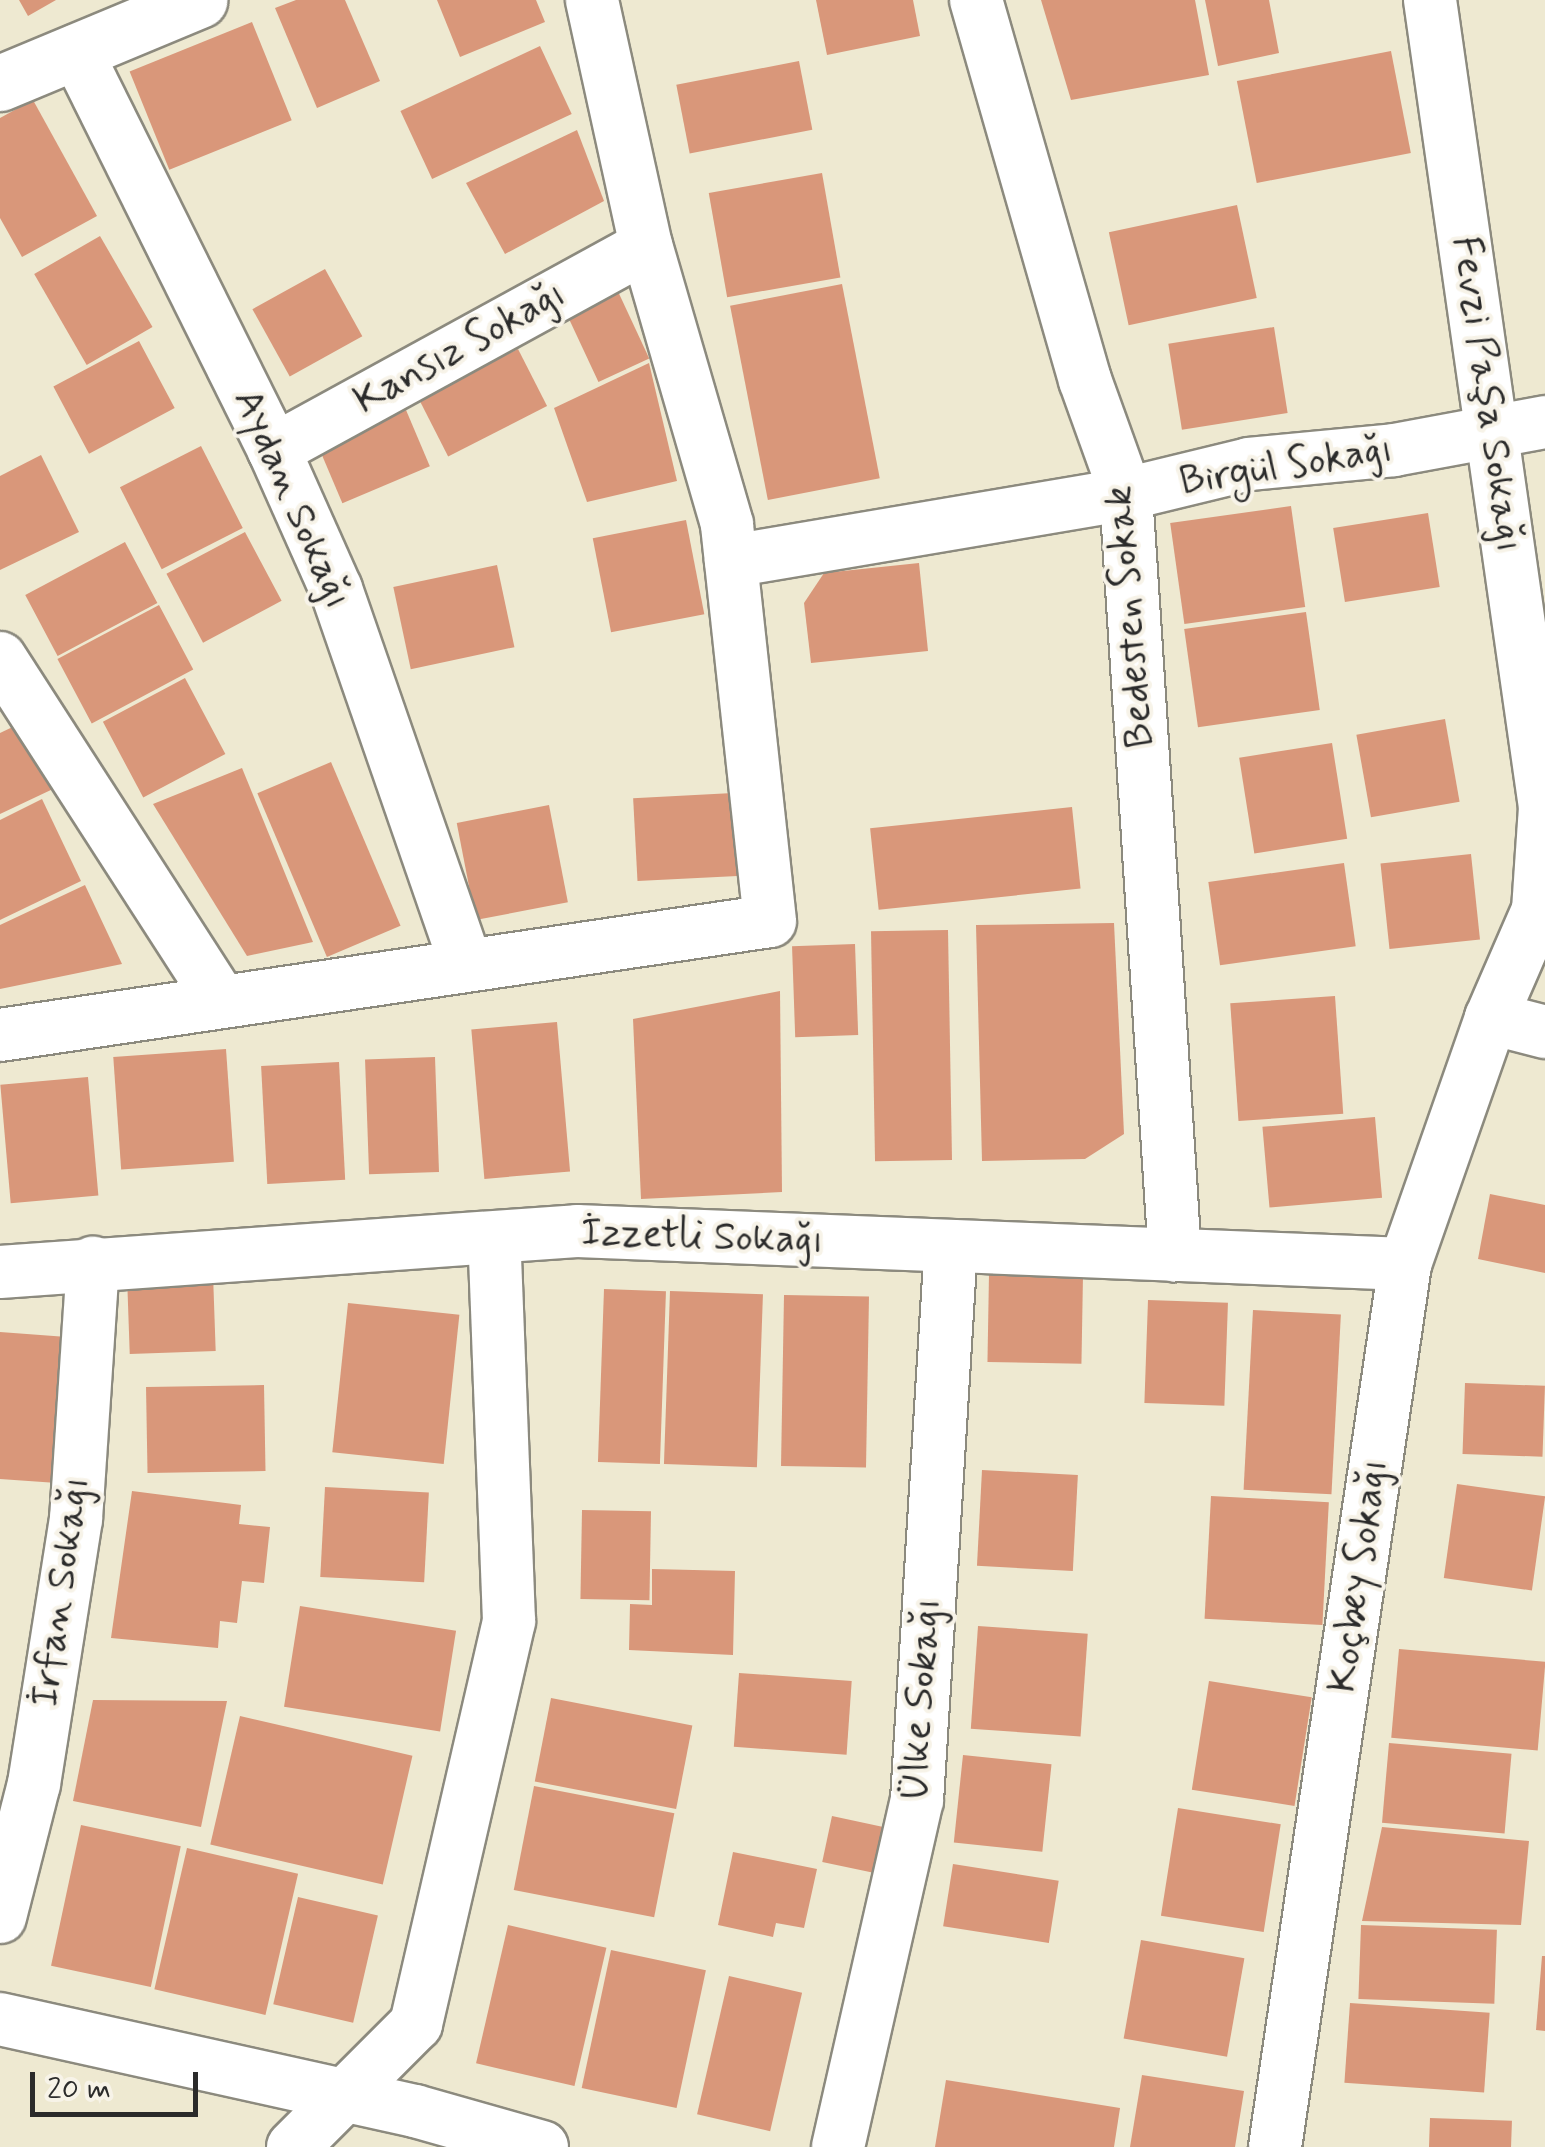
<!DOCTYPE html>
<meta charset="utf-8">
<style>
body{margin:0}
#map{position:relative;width:1545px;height:2147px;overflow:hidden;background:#eee9d1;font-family:Mynerve,sans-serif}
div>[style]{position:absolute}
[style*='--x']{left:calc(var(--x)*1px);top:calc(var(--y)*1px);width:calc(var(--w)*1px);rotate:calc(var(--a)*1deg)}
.building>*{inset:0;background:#d9977a;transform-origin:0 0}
.roads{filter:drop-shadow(2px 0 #8c8a7e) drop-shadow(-2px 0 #8c8a7e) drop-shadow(0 2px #8c8a7e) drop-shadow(0 -2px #8c8a7e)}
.minor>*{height:52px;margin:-26px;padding:0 26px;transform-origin:26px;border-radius:26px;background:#fff}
.tertiary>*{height:55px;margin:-27.5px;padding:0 27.5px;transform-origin:27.5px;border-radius:27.5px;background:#fff}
span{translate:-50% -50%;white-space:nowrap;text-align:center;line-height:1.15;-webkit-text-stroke:8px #f7f3e8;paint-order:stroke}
.street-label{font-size:40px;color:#2b2b2b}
.scale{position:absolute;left:30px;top:2072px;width:168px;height:45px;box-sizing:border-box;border:5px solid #2b2b2b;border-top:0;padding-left:12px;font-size:30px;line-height:35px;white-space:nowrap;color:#2b2b2b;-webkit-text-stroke:8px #f7f3e8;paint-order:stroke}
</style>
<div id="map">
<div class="building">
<div style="clip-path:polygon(19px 0,56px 0,28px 16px)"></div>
<div style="clip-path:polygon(296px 0,345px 0,380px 81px,317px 108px,275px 8px)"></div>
<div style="clip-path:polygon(437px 0,536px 0,545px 22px,460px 57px)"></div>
<div style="clip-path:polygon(816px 0,913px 0,920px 36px,827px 55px)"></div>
<div style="clip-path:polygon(1041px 0,1195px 0,1209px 75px,1071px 100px)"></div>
<div style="clip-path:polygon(1205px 0,1269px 0,1279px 53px,1218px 66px)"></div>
<div style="left:252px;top:22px;width:106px;height:132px;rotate:68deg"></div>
<div style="left:540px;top:46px;width:75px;height:154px;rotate:65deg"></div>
<div style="left:1391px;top:51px;width:104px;height:157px;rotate:79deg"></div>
<div style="left:799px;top:61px;width:70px;height:125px;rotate:79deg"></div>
<div style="clip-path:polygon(33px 100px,97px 216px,22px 257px,0 218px,0 118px)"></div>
<div style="clip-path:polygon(577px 130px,604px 201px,505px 254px,466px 183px)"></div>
<div style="left:822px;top:173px;width:106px;height:115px;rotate:80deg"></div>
<div style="left:1237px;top:205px;width:95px;height:131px;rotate:78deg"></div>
<div style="left:100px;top:236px;width:105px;height:76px;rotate:60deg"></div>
<div style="left:325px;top:269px;width:77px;height:83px;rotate:61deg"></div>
<div style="left:842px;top:284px;width:198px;height:114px;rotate:79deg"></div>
<div style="left:615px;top:285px;width:81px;height:56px;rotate:65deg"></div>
<div style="left:1274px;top:327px;width:87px;height:107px;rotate:81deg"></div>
<div style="left:139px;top:341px;width:76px;height:97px;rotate:62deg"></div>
<div style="left:518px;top:349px;width:64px;height:111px;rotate:63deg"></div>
<div style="clip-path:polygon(649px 363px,677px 481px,587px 502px,554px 408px)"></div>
<div style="left:406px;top:410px;width:61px;height:95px;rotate:67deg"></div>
<div style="left:201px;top:446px;width:92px;height:91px;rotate:63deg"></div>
<div style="clip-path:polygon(41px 455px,79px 532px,0 570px,0 476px)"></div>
<div style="left:1291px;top:506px;width:102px;height:122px;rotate:82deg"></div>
<div style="left:1428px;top:513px;width:75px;height:96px;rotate:81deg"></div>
<div style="left:686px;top:520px;width:96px;height:95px;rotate:79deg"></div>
<div style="left:245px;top:532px;width:78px;height:89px;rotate:62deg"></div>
<div style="left:125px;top:542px;width:69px;height:113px;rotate:62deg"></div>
<div style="clip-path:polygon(919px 563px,928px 651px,811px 663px,804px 603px,824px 573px)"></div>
<div style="left:497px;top:565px;width:84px;height:106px;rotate:78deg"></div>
<div style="left:159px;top:605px;width:73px;height:115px;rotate:62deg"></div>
<div style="left:1306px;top:612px;width:99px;height:123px;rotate:82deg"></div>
<div style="left:185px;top:678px;width:86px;height:93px;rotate:62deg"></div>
<div style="left:1445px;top:719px;width:84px;height:90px;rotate:80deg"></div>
<div style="clip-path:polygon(21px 723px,53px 789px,0 814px,0 733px)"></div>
<div style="left:1332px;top:743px;width:97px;height:94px;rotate:81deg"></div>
<div style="left:331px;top:762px;width:178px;height:80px;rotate:67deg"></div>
<div style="clip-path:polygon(242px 768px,313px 942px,247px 956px,153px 804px)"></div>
<div style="left:733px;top:793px;width:83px;height:100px;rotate:87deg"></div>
<div style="clip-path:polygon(42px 799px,81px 881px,0 920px,0 820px)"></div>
<div style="left:549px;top:805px;width:99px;height:94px;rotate:79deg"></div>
<div style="left:1072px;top:807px;width:82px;height:203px;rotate:84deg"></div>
<div style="left:1471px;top:854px;width:86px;height:91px;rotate:84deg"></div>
<div style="left:1344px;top:863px;width:84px;height:137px;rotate:82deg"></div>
<div style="clip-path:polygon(85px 885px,122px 964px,0 989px,0 925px)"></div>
<div style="clip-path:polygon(1114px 923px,1124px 1134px,1085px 1159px,982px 1161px,976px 925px)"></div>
<div style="left:948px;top:930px;width:230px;height:77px;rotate:89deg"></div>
<div style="left:855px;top:944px;width:91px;height:63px;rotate:88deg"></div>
<div style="clip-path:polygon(780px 991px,782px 1192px,641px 1199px,633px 1019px)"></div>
<div style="left:1335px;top:996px;width:118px;height:105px;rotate:86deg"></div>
<div style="left:557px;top:1022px;width:150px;height:86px;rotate:85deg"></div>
<div style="left:226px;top:1049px;width:113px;height:113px;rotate:86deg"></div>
<div style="left:435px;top:1057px;width:115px;height:70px;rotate:88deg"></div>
<div style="left:339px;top:1062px;width:118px;height:78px;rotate:87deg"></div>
<div style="left:88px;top:1077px;width:119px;height:88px;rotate:85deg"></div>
<div style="left:1375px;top:1117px;width:81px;height:113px;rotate:85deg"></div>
<div style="clip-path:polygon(1490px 1194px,1545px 1205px,1545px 1273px,1478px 1259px)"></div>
<div style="left:213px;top:1274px;width:77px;height:86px;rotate:88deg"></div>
<div style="left:989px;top:1274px;width:94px;height:88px;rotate:1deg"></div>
<div style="left:604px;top:1289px;width:62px;height:173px;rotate:2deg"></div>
<div style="left:670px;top:1291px;width:93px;height:173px;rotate:2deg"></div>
<div style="left:784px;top:1295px;width:85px;height:171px;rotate:1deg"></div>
<div style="left:1148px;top:1300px;width:80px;height:103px;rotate:2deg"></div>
<div style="left:348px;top:1303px;width:112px;height:150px;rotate:6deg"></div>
<div style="left:1253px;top:1310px;width:88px;height:180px;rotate:3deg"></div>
<div style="clip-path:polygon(0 1332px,67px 1337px,57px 1483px,0 1479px)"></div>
<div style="left:1465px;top:1383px;width:80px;height:71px;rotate:2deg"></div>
<div style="left:264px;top:1385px;width:86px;height:118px;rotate:89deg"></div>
<div style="left:982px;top:1470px;width:96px;height:96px;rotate:3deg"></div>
<div style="left:1457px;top:1484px;width:89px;height:95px;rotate:8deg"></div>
<div style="left:325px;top:1487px;width:104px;height:90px;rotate:3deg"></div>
<div style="clip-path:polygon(132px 1491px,241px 1505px,239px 1524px,270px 1527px,264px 1583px,242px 1581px,237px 1623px,220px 1621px,218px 1648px,111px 1638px)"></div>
<div style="left:1211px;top:1496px;width:118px;height:123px;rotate:3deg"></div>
<div style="left:582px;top:1510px;width:69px;height:89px;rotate:1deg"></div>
<div style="clip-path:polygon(652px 1569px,735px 1571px,733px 1655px,629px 1650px,630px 1604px,652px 1605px)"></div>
<div style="left:300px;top:1606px;width:158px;height:102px;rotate:9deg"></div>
<div style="left:978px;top:1626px;width:110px;height:103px;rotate:4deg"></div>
<div style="left:1399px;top:1649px;width:147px;height:89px;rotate:5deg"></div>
<div style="left:739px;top:1673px;width:113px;height:74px;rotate:4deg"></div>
<div style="left:1209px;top:1681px;width:104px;height:110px;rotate:9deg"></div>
<div style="left:551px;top:1698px;width:144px;height:85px;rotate:11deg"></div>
<div style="clip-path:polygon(93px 1700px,227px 1701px,201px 1827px,73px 1801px)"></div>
<div style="left:240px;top:1716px;width:177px;height:132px;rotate:13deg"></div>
<div style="left:1389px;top:1743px;width:123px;height:80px;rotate:5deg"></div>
<div style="left:963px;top:1755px;width:89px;height:88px;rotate:6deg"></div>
<div style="left:534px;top:1786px;width:143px;height:106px;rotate:11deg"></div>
<div style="left:1178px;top:1808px;width:104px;height:109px;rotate:9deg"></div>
<div style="left:832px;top:1816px;width:56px;height:47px;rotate:12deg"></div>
<div style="left:81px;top:1825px;width:102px;height:144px;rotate:12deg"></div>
<div style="clip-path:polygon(1382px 1827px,1529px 1841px,1521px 1925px,1362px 1921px)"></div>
<div style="left:187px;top:1848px;width:114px;height:145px;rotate:13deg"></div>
<div style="clip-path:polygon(733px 1852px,817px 1869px,804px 1928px,776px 1923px,773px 1937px,718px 1925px)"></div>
<div style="left:953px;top:1864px;width:107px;height:63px;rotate:9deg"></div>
<div style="left:298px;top:1897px;width:82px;height:110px;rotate:13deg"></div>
<div style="left:508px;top:1925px;width:101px;height:142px;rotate:13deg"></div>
<div style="left:1361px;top:1925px;width:136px;height:74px;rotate:2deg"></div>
<div style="left:1141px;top:1940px;width:105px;height:100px;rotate:10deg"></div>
<div style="left:611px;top:1950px;width:97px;height:141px;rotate:12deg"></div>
<div style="clip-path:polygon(1542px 1956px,1545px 1956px,1545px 2031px,1536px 2030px)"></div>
<div style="left:729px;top:1976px;width:75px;height:142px;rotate:13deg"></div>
<div style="left:1350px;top:2003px;width:140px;height:80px;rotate:4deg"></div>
<div style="clip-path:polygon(1142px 2075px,1244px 2091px,1235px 2147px,1130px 2147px)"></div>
<div style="clip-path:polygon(946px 2080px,1120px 2108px,1114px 2147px,935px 2147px)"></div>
<div style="left:1430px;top:2118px;width:82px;height:29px;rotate:2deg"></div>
</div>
<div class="roads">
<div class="minor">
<div style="--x:976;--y:0;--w:395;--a:74"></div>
<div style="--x:1085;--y:380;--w:121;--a:70.2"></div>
<div style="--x:1126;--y:494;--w:763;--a:86.32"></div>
<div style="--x:76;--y:51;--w:445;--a:63.6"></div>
<div style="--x:274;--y:450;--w:152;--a:66"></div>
<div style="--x:336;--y:589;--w:397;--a:70.9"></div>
<div style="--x:274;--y:450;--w:424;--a:-28.7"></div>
<div style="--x:731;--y:561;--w:401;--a:-9.6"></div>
<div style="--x:1126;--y:494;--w:127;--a:-13.7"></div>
<div style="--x:1249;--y:464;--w:146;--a:-5.5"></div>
<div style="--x:1394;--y:450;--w:154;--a:-10.5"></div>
<div style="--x:0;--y:658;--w:407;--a:57.2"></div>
<div style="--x:1491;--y:1018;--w:56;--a:14.5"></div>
<div style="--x:0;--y:1035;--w:778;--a:-8.42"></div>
<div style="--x:770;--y:921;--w:399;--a:-96.2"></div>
<div style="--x:727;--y:524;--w:290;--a:-106.2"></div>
<div style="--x:646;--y:246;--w:252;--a:-102.4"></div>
<div style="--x:0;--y:1272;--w:578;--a:-4.06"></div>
<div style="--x:577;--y:1231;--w:829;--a:2.28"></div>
<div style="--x:0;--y:1917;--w:137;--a:-75.7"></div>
<div style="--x:34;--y:1784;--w:268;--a:-81"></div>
<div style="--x:76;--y:1519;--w:257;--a:-86.2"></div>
<div style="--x:0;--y:2019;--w:425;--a:12.5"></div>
<div style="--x:415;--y:2111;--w:132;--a:15.8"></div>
<div style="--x:293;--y:2147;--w:174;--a:-45"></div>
<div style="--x:416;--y:2024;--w:414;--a:-77"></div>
<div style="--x:509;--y:1621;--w:383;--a:-92.2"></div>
<div style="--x:838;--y:2147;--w:356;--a:-77.2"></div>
<div style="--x:917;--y:1800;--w:555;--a:-86.49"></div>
<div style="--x:1275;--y:2147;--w:893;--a:-81.62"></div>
<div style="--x:1405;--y:1264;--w:261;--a:-70.7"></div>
<div style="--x:1491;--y:1018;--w:118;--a:-66.5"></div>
<div style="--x:1538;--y:910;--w:103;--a:-86.1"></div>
<div style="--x:1545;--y:807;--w:815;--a:-98.11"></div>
</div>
<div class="tertiary">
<div style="--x:0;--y:83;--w:216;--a:-22.6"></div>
</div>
</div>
<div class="street-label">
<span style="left:460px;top:348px;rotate:-29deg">Kansız Sokağı</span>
<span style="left:1487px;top:394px;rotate:82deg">Fevzi Paşa Sokağı</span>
<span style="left:1286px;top:466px;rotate:-9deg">Birgül Sokağı</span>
<span style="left:292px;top:499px;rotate:66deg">Aydan Sokağı</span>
<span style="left:1130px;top:617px;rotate:-95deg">Bedesten Sokak</span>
<span style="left:702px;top:1237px;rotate:2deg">İzzetli Sokağı</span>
<span style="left:1359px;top:1576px;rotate:-82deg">Koçbey Sokağı</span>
<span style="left:61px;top:1592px;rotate:-82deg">İrfan Sokağı</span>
<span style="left:921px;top:1700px;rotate:-86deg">Ülke Sokağı</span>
</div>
<div class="scale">20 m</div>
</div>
